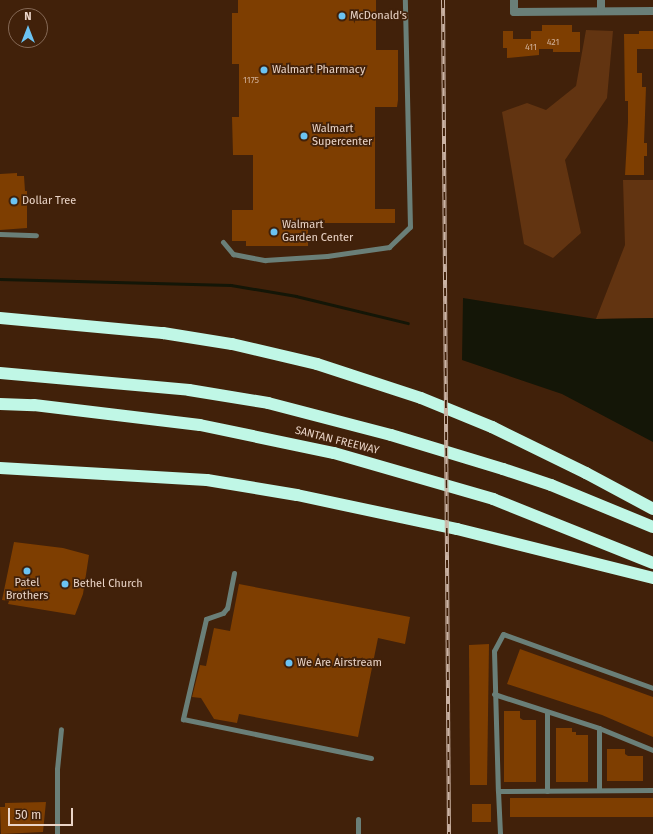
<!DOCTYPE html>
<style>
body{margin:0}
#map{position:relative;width:653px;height:834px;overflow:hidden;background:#41210a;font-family:"Fira Sans",sans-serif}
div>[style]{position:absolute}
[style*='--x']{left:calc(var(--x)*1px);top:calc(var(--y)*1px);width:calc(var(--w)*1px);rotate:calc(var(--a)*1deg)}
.green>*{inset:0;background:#623411}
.water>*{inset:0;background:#141607}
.stream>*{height:2.5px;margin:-1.25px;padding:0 1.25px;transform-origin:1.25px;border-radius:1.25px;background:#141607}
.building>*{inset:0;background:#7e3e01;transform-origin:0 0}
.lane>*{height:5px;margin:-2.5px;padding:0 2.5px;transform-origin:2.5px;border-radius:2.5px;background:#6a7f78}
.street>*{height:8px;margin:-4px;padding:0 4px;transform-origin:4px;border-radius:4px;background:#6a7f78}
.highway>*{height:12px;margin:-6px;padding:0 6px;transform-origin:6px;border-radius:6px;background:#c0f7e6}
.rail>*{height:4px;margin-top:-2px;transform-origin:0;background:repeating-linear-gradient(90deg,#41210a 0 8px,#cab2a3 0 16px);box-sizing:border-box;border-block:1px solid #cab2a3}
.dots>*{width:11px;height:11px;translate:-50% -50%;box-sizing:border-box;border:2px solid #41210a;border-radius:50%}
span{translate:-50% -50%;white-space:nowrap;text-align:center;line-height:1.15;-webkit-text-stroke:3.5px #41210a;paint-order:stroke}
.number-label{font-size:9px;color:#cfae96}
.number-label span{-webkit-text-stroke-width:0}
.poi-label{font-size:11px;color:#ead4c7}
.left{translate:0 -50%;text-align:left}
.street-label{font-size:11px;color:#ead4c7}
.north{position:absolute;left:8px;top:8px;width:40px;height:40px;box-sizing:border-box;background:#41210a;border:1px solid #856956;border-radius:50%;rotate:0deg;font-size:11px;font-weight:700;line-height:16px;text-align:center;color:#ead4c7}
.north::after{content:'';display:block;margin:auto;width:14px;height:18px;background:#6bc3f2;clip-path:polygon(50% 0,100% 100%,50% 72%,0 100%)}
.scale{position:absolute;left:8px;top:808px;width:65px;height:18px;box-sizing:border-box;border:2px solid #ead4c7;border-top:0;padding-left:5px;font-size:12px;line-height:14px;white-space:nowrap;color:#ead4c7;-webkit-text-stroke:3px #41210a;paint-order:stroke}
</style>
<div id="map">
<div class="green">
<div style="clip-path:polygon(586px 30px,613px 31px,607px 98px,565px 160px,581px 233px,553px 258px,524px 244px,502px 112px,527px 103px,546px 110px,576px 86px)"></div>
<div style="clip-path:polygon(623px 180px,653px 180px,653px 318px,596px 319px,625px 245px)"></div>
</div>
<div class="water">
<div style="clip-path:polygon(463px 298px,596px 319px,653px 318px,653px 442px,562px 394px,462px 360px)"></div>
</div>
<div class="stream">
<div style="--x:0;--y:279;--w:231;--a:1.5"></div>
<div style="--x:231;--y:285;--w:66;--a:9.6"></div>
<div style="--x:296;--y:296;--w:115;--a:13.6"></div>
</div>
<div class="building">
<div style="clip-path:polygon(238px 0,376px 0,376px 50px,398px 50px,398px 100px,397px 107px,375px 107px,375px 209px,395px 209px,395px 223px,308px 223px,308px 246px,246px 246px,246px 241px,232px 241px,232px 210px,253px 210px,253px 155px,233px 155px,232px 117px,239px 117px,239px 64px,232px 64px,232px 13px,238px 13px)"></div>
<div style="clip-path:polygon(542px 25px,572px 25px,572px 32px,580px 32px,580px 52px,553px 52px,553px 49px,539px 49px,539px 55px,507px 58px,507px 48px,503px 48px,503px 31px,513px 31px,513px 39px,531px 39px,531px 31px,542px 31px)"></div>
<div style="clip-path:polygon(639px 31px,653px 31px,653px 49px,637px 49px,637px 73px,642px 73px,642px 87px,646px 87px,644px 143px,647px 143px,647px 156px,644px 156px,644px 175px,625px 175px,628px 122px,628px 101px,625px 101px,624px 34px,639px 34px)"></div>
<div style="clip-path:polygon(17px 173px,17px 176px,24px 176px,25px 191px,27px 191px,27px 228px,0 230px,0 174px)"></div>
<div style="clip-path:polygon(14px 542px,63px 548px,89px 555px,83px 594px,75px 615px,8px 604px,9px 601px,2px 600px)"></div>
<div style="clip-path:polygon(239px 584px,410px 617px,405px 644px,378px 638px,358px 737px,239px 714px,237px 723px,214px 719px,201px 698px,192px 697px,200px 665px,206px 666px,214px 628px,230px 631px)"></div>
<div style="clip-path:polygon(489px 644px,487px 785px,470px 785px,469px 645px)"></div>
<div style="clip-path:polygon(520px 649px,653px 697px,653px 737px,602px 715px,507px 684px)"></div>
<div style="clip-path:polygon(504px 711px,520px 711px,520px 718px,523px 720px,536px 720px,536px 782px,504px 782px)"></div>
<div style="clip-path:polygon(556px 728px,572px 728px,572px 732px,576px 732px,576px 735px,588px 735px,588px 782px,556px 782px)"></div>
<div style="clip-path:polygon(607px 749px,625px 749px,625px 754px,628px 756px,643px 756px,643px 781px,607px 781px)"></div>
<div style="left:653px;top:798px;width:19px;height:143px;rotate:90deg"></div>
<div style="clip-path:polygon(46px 802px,43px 832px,1px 834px,0 807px,5px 807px,5px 803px)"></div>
<div style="left:472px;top:804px;width:19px;height:18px"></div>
</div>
<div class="lane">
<div style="--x:0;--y:234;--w:36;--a:2"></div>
<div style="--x:223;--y:242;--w:16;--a:50"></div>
<div style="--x:233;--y:254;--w:33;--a:11"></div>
<div style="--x:265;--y:260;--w:62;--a:-3.7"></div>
<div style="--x:327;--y:256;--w:63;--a:-8.3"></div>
<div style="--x:389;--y:247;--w:29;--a:-44"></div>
<div style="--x:410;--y:227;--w:227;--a:-91.3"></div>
<div style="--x:234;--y:573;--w:36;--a:101"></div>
<div style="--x:227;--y:608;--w:6;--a:129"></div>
<div style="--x:223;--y:613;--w:18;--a:161"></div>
<div style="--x:206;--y:619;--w:103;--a:103"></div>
<div style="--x:183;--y:719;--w:192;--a:11.7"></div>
<div style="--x:653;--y:688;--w:159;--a:-160.2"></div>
<div style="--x:503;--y:634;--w:19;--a:118"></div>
<div style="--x:494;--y:651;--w:140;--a:88.4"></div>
<div style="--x:498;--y:791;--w:155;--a:-0.4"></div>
<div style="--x:494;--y:694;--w:110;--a:17.9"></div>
<div style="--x:599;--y:728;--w:58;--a:22.2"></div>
<div style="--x:547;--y:712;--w:79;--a:90"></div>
<div style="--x:599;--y:790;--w:62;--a:-90"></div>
<div style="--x:498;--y:791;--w:43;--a:87.3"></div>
<div style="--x:358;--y:819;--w:15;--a:90"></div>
<div style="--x:57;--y:834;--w:65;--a:-90"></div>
<div style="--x:57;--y:769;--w:40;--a:-84.3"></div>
</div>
<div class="street">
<div style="--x:514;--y:0;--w:12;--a:90"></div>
<div style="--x:514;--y:12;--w:139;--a:-0.4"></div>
<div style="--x:601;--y:0;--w:11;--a:90"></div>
</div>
<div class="highway">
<div style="--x:0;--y:318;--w:164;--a:5.3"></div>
<div style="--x:163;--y:333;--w:70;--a:9.1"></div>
<div style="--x:232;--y:344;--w:87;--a:13.2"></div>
<div style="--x:317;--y:364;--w:109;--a:18.1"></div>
<div style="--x:421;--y:398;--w:77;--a:22.2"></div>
<div style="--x:492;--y:427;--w:105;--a:26.1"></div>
<div style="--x:586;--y:473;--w:76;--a:28.2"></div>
<div style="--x:0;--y:373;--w:190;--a:5.1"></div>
<div style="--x:189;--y:390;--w:80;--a:9.3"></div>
<div style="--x:268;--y:403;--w:127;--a:14.6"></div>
<div style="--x:391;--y:435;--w:117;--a:16.9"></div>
<div style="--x:503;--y:469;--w:51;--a:18.4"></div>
<div style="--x:551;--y:485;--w:110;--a:22.4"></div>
<div style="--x:0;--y:404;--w:34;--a:2"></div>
<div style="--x:34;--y:405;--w:167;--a:6.9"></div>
<div style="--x:200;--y:425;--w:137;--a:11.8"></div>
<div style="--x:334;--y:453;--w:166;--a:16.1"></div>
<div style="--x:493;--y:499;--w:172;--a:21.8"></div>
<div style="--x:0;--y:468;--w:207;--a:3.3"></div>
<div style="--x:207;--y:480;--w:91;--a:9.5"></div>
<div style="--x:297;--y:495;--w:164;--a:12"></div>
<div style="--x:457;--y:529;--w:202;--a:14"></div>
</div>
<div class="rail">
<div style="--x:443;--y:0;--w:834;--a:89.59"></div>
</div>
<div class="dots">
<div style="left:342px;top:16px;background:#6bc3f2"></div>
<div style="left:264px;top:70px;background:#6bc3f2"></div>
<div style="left:304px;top:136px;background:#6bc3f2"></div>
<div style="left:14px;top:201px;background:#6bc3f2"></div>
<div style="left:274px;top:232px;background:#6bc3f2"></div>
<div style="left:27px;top:571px;background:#6bc3f2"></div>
<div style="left:65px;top:584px;background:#6bc3f2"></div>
<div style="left:289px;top:663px;background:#6bc3f2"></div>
</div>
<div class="number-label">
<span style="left:553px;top:42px">421</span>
<span style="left:531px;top:47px">411</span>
<span style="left:251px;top:80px">1175</span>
</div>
<div class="poi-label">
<span class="left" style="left:350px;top:16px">McDonald's</span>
<span class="left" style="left:272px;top:70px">Walmart Pharmacy</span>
<span class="left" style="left:312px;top:136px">Walmart<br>Supercenter</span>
<span class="left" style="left:22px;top:201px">Dollar Tree</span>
<span class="left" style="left:282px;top:232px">Walmart<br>Garden Center</span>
<span style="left:27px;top:590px">Patel<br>Brothers</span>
<span class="left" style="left:73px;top:584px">Bethel Church</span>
<span class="left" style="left:297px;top:663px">We Are Airstream</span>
</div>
<div class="street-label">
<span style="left:337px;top:441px;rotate:14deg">SANTAN FREEWAY</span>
</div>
<div class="north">N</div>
<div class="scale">50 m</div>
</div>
